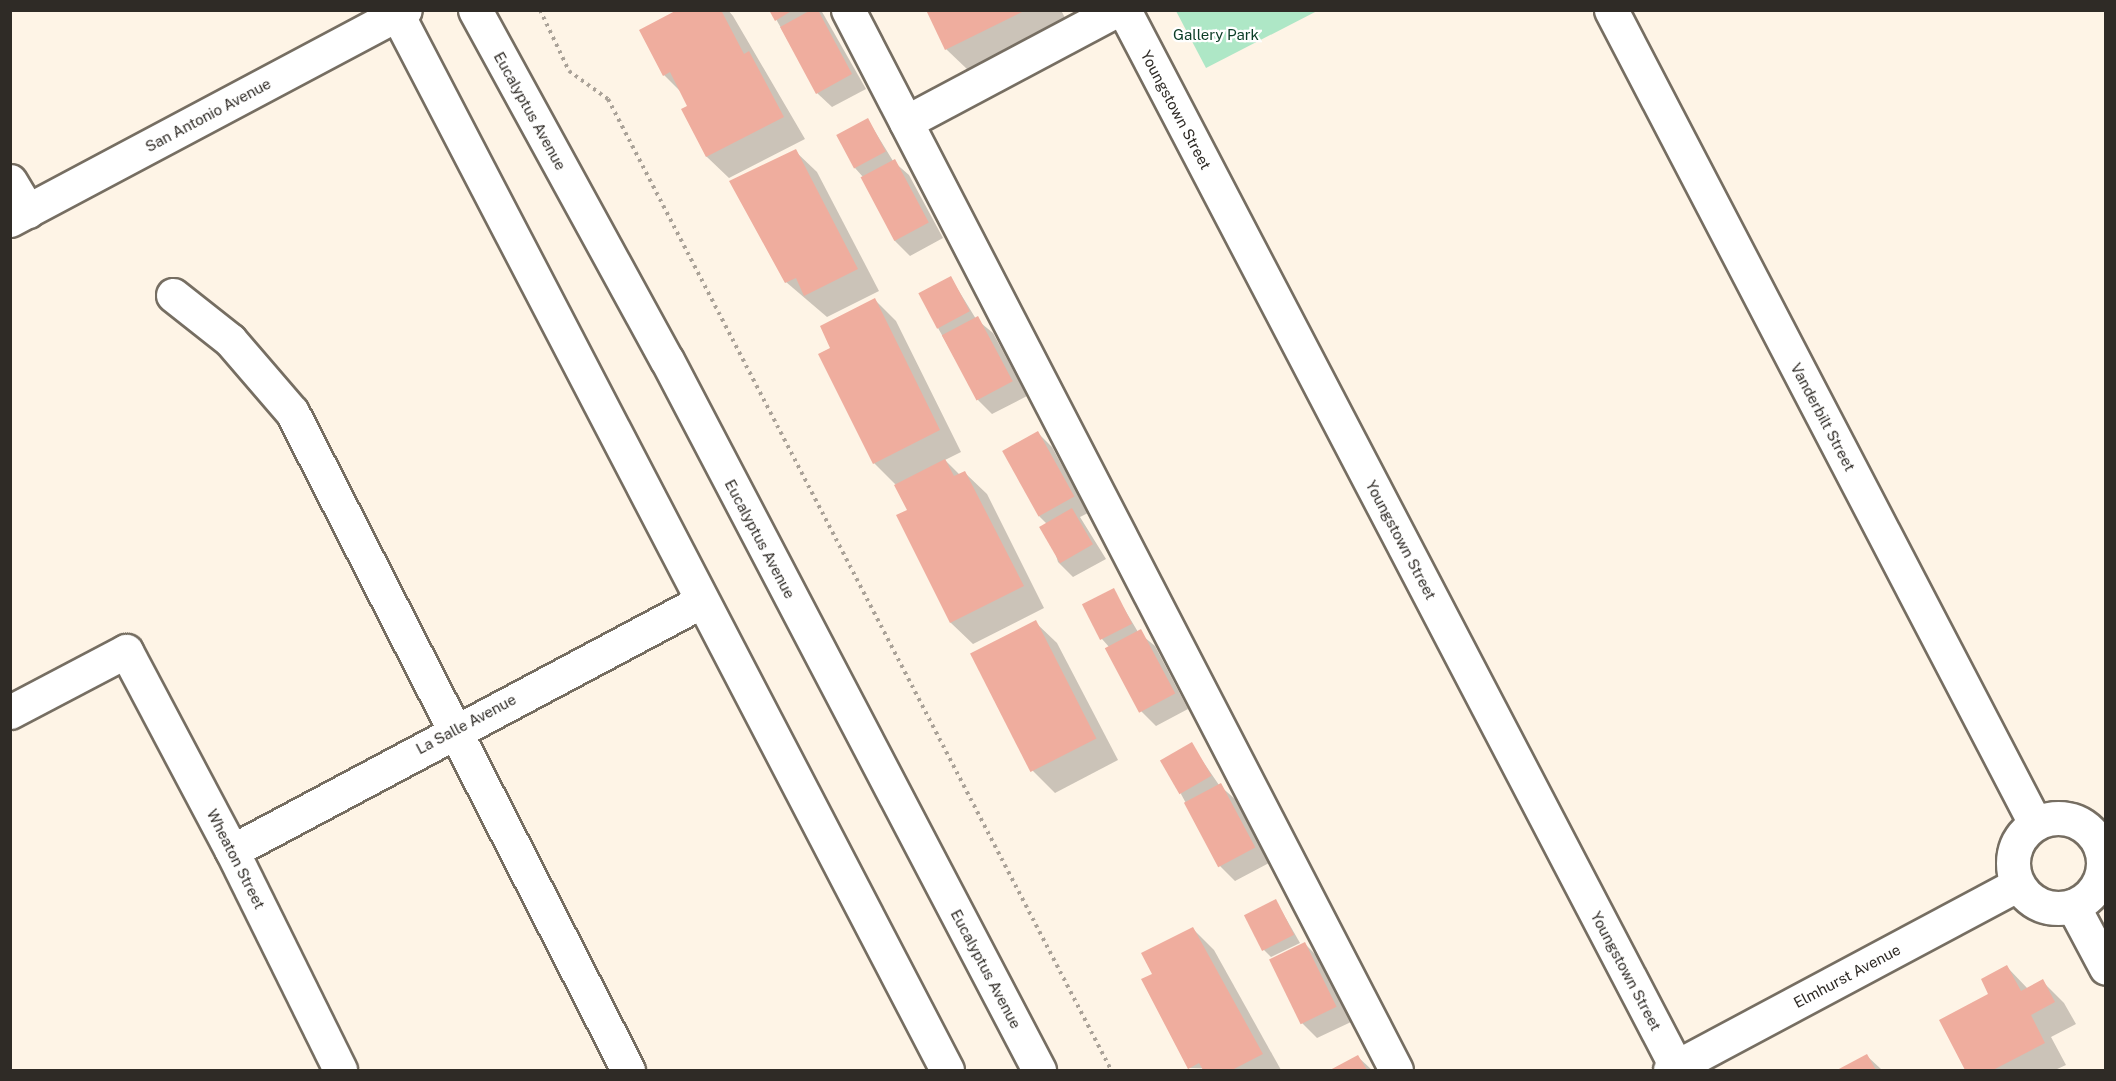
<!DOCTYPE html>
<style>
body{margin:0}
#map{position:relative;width:2116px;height:1081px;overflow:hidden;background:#fef4e6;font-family:"Public Sans",sans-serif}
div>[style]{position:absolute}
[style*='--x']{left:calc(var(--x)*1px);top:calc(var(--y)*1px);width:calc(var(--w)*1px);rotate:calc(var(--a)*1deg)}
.green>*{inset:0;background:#aee7c6}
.shadow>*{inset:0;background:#0003}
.building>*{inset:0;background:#efad9e;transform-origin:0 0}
.path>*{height:4px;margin-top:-2px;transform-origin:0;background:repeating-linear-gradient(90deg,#aaa298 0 3px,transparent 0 7.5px)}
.roads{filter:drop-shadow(2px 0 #766e62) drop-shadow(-2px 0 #766e62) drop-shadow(0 2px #766e62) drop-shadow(0 -2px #766e62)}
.minor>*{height:33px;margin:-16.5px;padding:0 16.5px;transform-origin:16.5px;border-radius:16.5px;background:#fff}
.minor>.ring{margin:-16.5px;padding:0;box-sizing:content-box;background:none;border:33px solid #fff;border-radius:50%}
span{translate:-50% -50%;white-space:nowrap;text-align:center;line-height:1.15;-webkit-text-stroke:4.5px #fff;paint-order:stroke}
.park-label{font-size:15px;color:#0b3d26}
.street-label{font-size:15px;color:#2f2b26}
.frame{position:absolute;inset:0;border:12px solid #2f2b26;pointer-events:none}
</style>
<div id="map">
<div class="green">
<div style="clip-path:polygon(1176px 11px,1317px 11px,1206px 68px)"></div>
</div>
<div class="shadow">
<div style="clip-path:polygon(680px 10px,728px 10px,733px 16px,805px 139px,729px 178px,707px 157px,683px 110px,689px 106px,681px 92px,664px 75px)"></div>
<div style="clip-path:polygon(771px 10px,821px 10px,866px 89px,832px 107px,817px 93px)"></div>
<div style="clip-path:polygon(927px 10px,1061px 10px,1067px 22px,968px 70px,946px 49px)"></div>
<div style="clip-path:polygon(868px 120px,893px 161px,909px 175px,943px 238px,910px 256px,895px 241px,863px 177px,855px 168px)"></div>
<div style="clip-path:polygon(795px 151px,817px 172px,879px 291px,827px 317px,786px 282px)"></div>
<div style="clip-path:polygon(951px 278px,976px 319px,993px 333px,1027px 396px,992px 414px,978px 400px,938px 328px)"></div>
<div style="clip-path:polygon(875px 300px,896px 321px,961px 452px,945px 460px,960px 475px,965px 473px,987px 494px,1044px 608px,973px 644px,951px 623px,898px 516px,909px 510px,897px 486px,874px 463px,832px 349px)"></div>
<div style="clip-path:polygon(1038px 433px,1052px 447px,1088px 513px,1080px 517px,1106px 559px,1073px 577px,1058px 562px,1046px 523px,1039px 516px)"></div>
<div style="clip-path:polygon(1113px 590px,1138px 632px,1155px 646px,1188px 709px,1156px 726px,1141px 711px,1110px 648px,1102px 639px)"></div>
<div style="clip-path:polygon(1035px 622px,1057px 643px,1118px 760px,1055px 793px,1033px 771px)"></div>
<div style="clip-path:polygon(1191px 744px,1219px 785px,1235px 799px,1269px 863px,1235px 881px,1220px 866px,1181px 794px)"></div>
<div style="clip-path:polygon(1276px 901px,1300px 943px,1271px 957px,1264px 950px)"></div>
<div style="clip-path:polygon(1192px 928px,1214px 950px,1281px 1070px,1189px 1068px,1154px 974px)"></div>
<div style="clip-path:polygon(1305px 944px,1320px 959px,1351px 1022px,1317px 1038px,1302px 1023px)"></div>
<div style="clip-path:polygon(2007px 967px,2028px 989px,2042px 981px,2064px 1003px,2076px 1024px,2051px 1037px,2066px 1065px,2055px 1070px,1967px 1070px,1941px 1020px,1990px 994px)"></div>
<div style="clip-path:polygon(1867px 1056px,1882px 1070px,1840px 1070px)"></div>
<div style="clip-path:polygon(1358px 1057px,1372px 1070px,1333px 1070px)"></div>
</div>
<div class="building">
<div style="clip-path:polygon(677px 10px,721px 10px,744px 54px,749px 51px,784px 117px,706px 157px,681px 109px,687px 106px,670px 72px,663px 76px,639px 30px)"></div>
<div style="clip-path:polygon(769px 10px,793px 10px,775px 21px)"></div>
<div style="clip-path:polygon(811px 10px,818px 10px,852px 74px,816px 94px,780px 27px)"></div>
<div style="clip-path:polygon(926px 10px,1026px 10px,945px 50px)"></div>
<div style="left:868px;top:118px;width:38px;height:36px;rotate:62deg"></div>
<div style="clip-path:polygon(796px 149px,858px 269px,804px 296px,796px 278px,785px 283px,729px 181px)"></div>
<div style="left:895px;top:159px;width:72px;height:39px;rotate:62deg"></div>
<div style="left:951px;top:276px;width:40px;height:37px;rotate:62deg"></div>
<div style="clip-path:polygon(875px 298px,940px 430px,873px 464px,818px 354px,830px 348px,820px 326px)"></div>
<div style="left:978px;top:316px;width:74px;height:41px;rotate:62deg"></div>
<div style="left:1038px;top:431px;width:75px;height:41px;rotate:61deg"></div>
<div style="clip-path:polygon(945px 459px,954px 476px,965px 471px,1024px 586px,950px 623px,896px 515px,907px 510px,894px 485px)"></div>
<div style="left:1072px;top:508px;width:42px;height:38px;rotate:60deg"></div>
<div style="left:1114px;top:588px;width:40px;height:36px;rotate:63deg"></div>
<div style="left:1036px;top:620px;width:133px;height:74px;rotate:63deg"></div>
<div style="left:1141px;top:629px;width:73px;height:41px;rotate:62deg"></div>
<div style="left:1192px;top:742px;width:39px;height:37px;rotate:60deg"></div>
<div style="left:1221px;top:783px;width:73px;height:42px;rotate:62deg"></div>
<div style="left:1276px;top:899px;width:40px;height:36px;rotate:63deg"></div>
<div style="clip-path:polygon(1193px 927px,1263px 1054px,1232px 1070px,1203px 1070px,1199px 1063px,1188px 1069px,1141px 979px,1152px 974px,1141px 953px)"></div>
<div style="left:1305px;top:942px;width:72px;height:40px;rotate:64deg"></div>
<div style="clip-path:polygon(2007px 965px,2021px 991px,2043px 979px,2055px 1002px,2031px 1015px,2045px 1043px,1993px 1070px,1965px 1070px,1939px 1020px,1988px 994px,1981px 979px)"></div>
<div style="clip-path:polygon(1867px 1054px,1876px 1070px,1837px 1070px)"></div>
<div style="clip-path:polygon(1358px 1055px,1367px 1070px,1330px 1070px)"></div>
</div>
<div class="path">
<div style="--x:540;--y:10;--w:68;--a:64.6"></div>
<div style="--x:569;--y:71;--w:48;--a:35.7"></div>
<div style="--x:608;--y:99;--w:1094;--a:62.61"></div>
</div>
<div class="roads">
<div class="minor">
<div style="--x:395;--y:10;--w:1195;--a:62.49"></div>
<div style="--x:475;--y:10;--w:399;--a:61.3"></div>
<div style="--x:667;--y:360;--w:802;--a:62.35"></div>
<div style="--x:848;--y:10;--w:1193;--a:62.66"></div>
<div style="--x:1124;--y:10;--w:1196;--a:62.41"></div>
<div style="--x:1611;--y:10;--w:917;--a:62.46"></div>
<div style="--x:906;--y:122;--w:239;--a:-28"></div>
<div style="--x:10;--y:181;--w:35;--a:59"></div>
<div style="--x:10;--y:220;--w:447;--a:-28"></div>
<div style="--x:173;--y:295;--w:73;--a:38.3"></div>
<div style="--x:230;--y:340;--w:95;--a:49.3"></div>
<div style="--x:292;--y:412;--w:739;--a:62.95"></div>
<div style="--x:10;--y:712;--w:131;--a:-27.7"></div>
<div style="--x:126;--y:651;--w:226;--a:62.1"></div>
<div style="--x:232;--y:851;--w:244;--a:63.7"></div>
<div class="ring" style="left:2013px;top:818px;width:57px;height:57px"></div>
<div style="--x:232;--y:851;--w:532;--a:-28.01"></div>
<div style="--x:2073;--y:906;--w:70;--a:62"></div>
<div style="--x:1670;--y:1070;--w:393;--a:-28.1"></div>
</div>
</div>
<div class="park-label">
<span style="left:1216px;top:35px">Gallery Park</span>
</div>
<div class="street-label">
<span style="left:1176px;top:110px;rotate:62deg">Youngstown Street</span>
<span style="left:530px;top:111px;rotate:61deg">Eucalyptus Avenue</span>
<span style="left:208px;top:115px;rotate:-28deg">San Antonio Avenue</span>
<span style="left:1823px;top:417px;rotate:62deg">Vanderbilt Street</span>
<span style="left:760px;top:539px;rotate:62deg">Eucalyptus Avenue</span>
<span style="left:1401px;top:540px;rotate:62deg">Youngstown Street</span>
<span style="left:466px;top:724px;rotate:-28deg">La Salle Avenue</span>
<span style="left:236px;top:859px;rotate:63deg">Wheaton Street</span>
<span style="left:986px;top:969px;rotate:62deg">Eucalyptus Avenue</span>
<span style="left:1626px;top:971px;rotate:62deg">Youngstown Street</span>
<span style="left:1847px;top:976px;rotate:-28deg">Elmhurst Avenue</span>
</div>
<div class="frame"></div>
</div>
